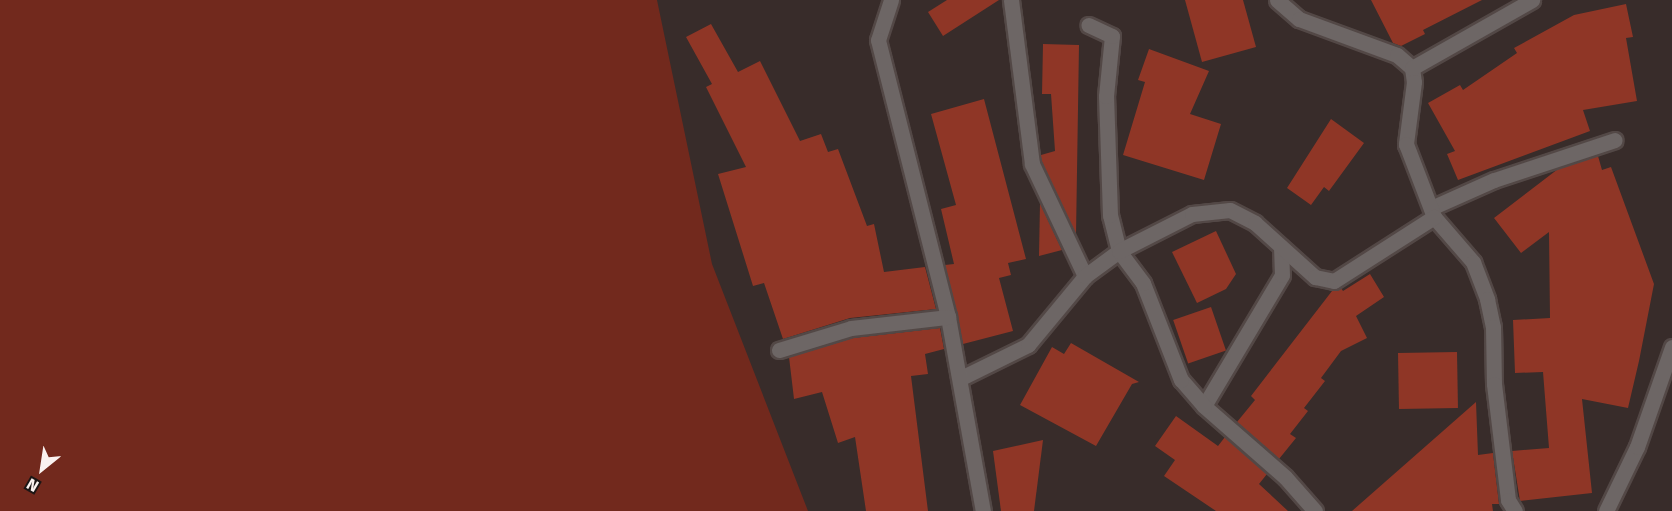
<!DOCTYPE html>
<style>
body{margin:0}
#map{position:relative;width:1672px;height:511px;overflow:hidden;background:#382c2a;font-family:"Fira Sans",sans-serif}
div>[style]{position:absolute}
[style*='--x']{left:calc(var(--x)*1px);top:calc(var(--y)*1px);width:calc(var(--w)*1px);rotate:calc(var(--a)*1deg)}
.green>*{inset:0;background:#72291d}
.building>*{inset:0;background:#8f3626;transform-origin:0 0}
.roads{filter:drop-shadow(2px 0 #534846) drop-shadow(-2px 0 #534846) drop-shadow(0 2px #534846) drop-shadow(0 -2px #534846)}
.service>*{height:15px;margin:-7.5px;padding:0 7.5px;transform-origin:7.5px;border-radius:7.5px;background:#6d6665}
.minor>*{height:15px;margin:-7.5px;padding:0 7.5px;transform-origin:7.5px;border-radius:7.5px;background:#6d6665}
span{translate:-50% -50%;white-space:nowrap;text-align:center;line-height:1.15;-webkit-text-stroke:4.5px #1c1615;paint-order:stroke}
.north{position:absolute;left:12px;top:439px;width:60px;height:60px;-webkit-text-stroke:4px #1c1615;paint-order:stroke;rotate:210deg;font-size:16px;font-weight:700;line-height:24px;text-align:center;color:#faf2f0}
.north::after{content:'';display:block;margin:auto;width:21px;height:27px;background:#faf2f0;clip-path:polygon(50% 0,100% 100%,50% 72%,0 100%)}
</style>
<div id="map">
<div class="green">
<div style="clip-path:polygon(0 0,657px 0,712px 264px,808px 511px,0 511px)"></div>
</div>
<div class="building">
<div style="clip-path:polygon(947px 0,999px 0,943px 36px,928px 12px)"></div>
<div style="clip-path:polygon(1185px 0,1243px 0,1256px 47px,1202px 62px)"></div>
<div style="clip-path:polygon(1371px 0,1482px 0,1423px 30px,1425px 34px,1401px 46px,1393px 43px)"></div>
<div style="clip-path:polygon(1626px 4px,1633px 37px,1626px 38px,1637px 101px,1583px 110px,1590px 131px,1458px 180px,1447px 154px,1455px 151px,1428px 103px,1460px 85px,1463px 90px,1517px 53px,1514px 48px,1574px 15px)"></div>
<div style="clip-path:polygon(711px 24px,738px 72px,760px 61px,800px 141px,821px 134px,828px 152px,838px 149px,867px 226px,874px 224px,884px 272px,925px 267px,936px 309px,850px 318px,783px 339px,764px 283px,753px 286px,718px 174px,746px 167px,706px 87px,712px 84px,686px 37px)"></div>
<div style="clip-path:polygon(1043px 44px,1079px 45px,1076px 235px,1041px 161px,1041px 155px,1055px 151px,1051px 94px,1042px 94px)"></div>
<div style="clip-path:polygon(1149px 49px,1209px 71px,1190px 114px,1221px 124px,1204px 180px,1123px 155px,1145px 82px,1138px 80px)"></div>
<div style="clip-path:polygon(984px 99px,1026px 259px,1008px 263px,1011px 275px,999px 278px,1013px 331px,963px 344px,945px 265px,954px 264px,941px 209px,956px 205px,931px 114px)"></div>
<div style="clip-path:polygon(1331px 119px,1364px 143px,1329px 191px,1324px 187px,1311px 205px,1287px 188px)"></div>
<div style="clip-path:polygon(1598px 156px,1602px 170px,1611px 167px,1654px 284px,1639px 361px,1628px 408px,1582px 399px,1592px 493px,1520px 501px,1512px 451px,1549px 448px,1543px 372px,1515px 373px,1513px 320px,1550px 318px,1549px 232px,1521px 253px,1494px 218px,1558px 169px)"></div>
<div style="clip-path:polygon(1040px 203px,1062px 250px,1039px 256px)"></div>
<div style="clip-path:polygon(1216px 231px,1236px 274px,1226px 289px,1197px 303px,1172px 252px)"></div>
<div style="clip-path:polygon(1370px 274px,1384px 297px,1356px 316px,1367px 338px,1341px 351px,1321px 378px,1325px 381px,1304px 408px,1308px 411px,1290px 434px,1296px 438px,1279px 459px,1237px 422px,1255px 400px,1251px 396px,1332px 291px,1341px 288px,1343px 291px)"></div>
<div style="left:1211px;top:307px;width:46px;height:40px;rotate:71deg"></div>
<div style="clip-path:polygon(940px 328px,944px 349px,925px 354px,928px 374px,911px 376px,928px 511px,866px 511px,855px 437px,838px 443px,822px 392px,794px 399px,789px 357px,853px 338px)"></div>
<div style="clip-path:polygon(1071px 343px,1139px 382px,1132px 384px,1096px 446px,1020px 405px,1052px 347px,1064px 354px)"></div>
<div style="left:1457px;top:352px;width:56px;height:59px;rotate:89deg"></div>
<div style="clip-path:polygon(1476px 402px,1478px 455px,1493px 453px,1499px 504px,1492px 504px,1493px 511px,1352px 511px)"></div>
<div style="clip-path:polygon(1176px 416px,1218px 446px,1225px 437px,1267px 474px,1259px 484px,1288px 511px,1216px 511px,1164px 476px,1175px 460px,1155px 446px)"></div>
<div style="clip-path:polygon(1043px 440px,1034px 511px,1001px 511px,993px 451px)"></div>
</div>
<div class="roads">
<div class="service">
<div style="--x:1011;--y:0;--w:165;--a:82.7"></div>
<div style="--x:1032;--y:164;--w:124;--a:64.7"></div>
<div style="--x:1431;--y:208;--w:69;--a:-24"></div>
<div style="--x:1494;--y:180;--w:127;--a:-18.3"></div>
<div style="--x:961;--y:378;--w:75;--a:-26.2"></div>
<div style="--x:1028;--y:345;--w:89;--a:-50.4"></div>
<div style="--x:1085;--y:276;--w:42;--a:-36.3"></div>
<div style="--x:1119;--y:251;--w:37;--a:-104"></div>
<div style="--x:1110;--y:215;--w:119;--a:-91.9"></div>
<div style="--x:1106;--y:96;--w:60;--a:-84.3"></div>
<div style="--x:1112;--y:36;--w:26;--a:-155"></div>
<div style="--x:1606;--y:511;--w:71;--a:-64.2"></div>
<div style="--x:1637;--y:447;--w:106;--a:-70.7"></div>
</div>
<div class="minor">
<div style="--x:891;--y:0;--w:42;--a:108"></div>
<div style="--x:878;--y:40;--w:286;--a:75.8"></div>
<div style="--x:948;--y:317;--w:197;--a:79.8"></div>
<div style="--x:1277;--y:0;--w:29;--a:41"></div>
<div style="--x:1299;--y:19;--w:104;--a:20.2"></div>
<div style="--x:1397;--y:55;--w:20;--a:41"></div>
<div style="--x:1412;--y:68;--w:14;--a:82"></div>
<div style="--x:1414;--y:82;--w:63;--a:97.4"></div>
<div style="--x:1406;--y:144;--w:78;--a:69"></div>
<div style="--x:1434;--y:217;--w:60;--a:49.1"></div>
<div style="--x:1473;--y:262;--w:40;--a:69"></div>
<div style="--x:1487;--y:299;--w:29;--a:78"></div>
<div style="--x:1493;--y:327;--w:57;--a:89"></div>
<div style="--x:1494;--y:384;--w:117;--a:83.1"></div>
<div style="--x:1508;--y:500;--w:13;--a:58"></div>
<div style="--x:1412;--y:68;--w:138;--a:-29.5"></div>
<div style="--x:779;--y:350;--w:75;--a:-17"></div>
<div style="--x:851;--y:328;--w:98;--a:-6.5"></div>
<div style="--x:1204;--y:406;--w:152;--a:-59.2"></div>
<div style="--x:1282;--y:275;--w:28;--a:-92"></div>
<div style="--x:1315;--y:511;--w:45;--a:-131.4"></div>
<div style="--x:1285;--y:477;--w:108;--a:-138.8"></div>
<div style="--x:1204;--y:406;--w:35;--a:-131"></div>
<div style="--x:1181;--y:380;--w:104;--a:-111.4"></div>
<div style="--x:1143;--y:283;--w:40;--a:-127"></div>
<div style="--x:1119;--y:251;--w:82;--a:-26.9"></div>
<div style="--x:1192;--y:214;--w:38;--a:-6"></div>
<div style="--x:1230;--y:210;--w:28;--a:27"></div>
<div style="--x:1255;--y:223;--w:81;--a:42"></div>
<div style="--x:1315;--y:277;--w:19;--a:12"></div>
<div style="--x:1334;--y:281;--w:119;--a:-32.6"></div>
</div>
</div>
<div class="north">N</div>
</div>
